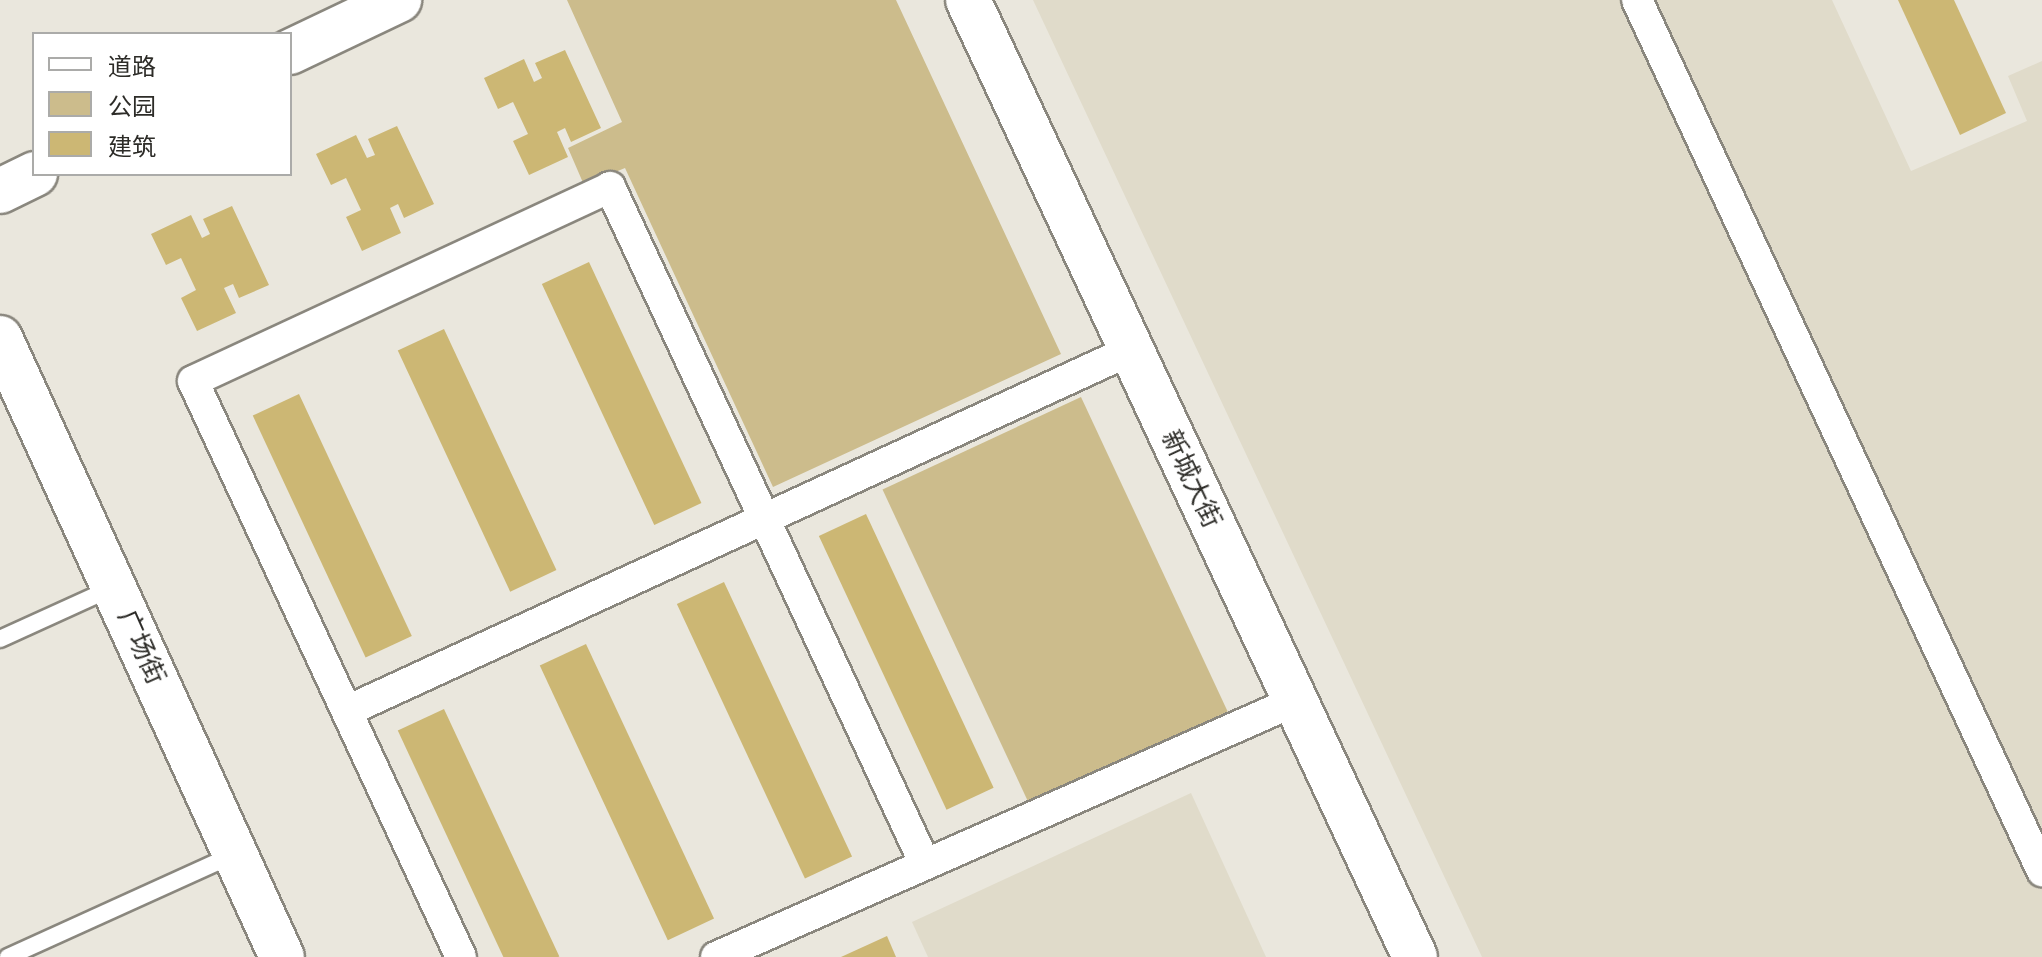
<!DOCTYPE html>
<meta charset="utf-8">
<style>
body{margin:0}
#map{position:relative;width:2042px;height:957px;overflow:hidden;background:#eae7dd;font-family:Montserrat,"Noto Sans SC",sans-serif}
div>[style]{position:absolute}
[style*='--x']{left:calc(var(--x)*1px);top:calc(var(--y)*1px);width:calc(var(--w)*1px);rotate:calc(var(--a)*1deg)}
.built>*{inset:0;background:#e0dbca}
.green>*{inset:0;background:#ccbc8c;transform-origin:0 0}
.building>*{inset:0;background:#ccb774;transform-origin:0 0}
.roads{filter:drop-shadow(2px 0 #8a877e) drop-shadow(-2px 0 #8a877e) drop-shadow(0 2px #8a877e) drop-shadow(0 -2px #8a877e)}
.lane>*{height:16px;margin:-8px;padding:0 8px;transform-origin:8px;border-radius:8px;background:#fff}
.street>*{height:30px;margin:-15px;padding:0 15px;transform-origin:15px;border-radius:15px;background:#fff}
.secondary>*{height:44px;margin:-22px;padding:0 22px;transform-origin:22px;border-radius:22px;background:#fff}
span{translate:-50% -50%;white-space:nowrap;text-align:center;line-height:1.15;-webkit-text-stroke:7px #fff;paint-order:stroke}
.street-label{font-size:26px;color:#2d2c28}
.legend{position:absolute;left:32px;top:32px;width:260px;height:144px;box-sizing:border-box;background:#fff;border:2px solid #ababa9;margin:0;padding:10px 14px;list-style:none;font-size:24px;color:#2d2c28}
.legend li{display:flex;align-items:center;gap:16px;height:40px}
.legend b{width:40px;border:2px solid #ababa9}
</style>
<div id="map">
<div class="built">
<div style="clip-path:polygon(1033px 0,1832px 0,1911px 171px,2027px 121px,2008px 76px,2042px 61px,2042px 957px,1482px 957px)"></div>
<div style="clip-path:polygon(1191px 793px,1266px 957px,928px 957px,912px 922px)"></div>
</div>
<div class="green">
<div style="clip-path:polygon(567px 0,896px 0,1061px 354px,773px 487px,625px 168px,584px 185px,568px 148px,622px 122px)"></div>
<div style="left:1081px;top:397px;width:347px;height:219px;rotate:65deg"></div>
</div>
<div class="building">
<div style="clip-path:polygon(1898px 0,1954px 0,2006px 113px,1960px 135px)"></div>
<div style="clip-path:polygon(565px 50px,601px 128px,571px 142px,565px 128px,557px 132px,568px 157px,529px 175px,513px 141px,528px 134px,513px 102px,498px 109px,484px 78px,524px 59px,534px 82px,542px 78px,535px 63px)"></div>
<div style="clip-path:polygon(397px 126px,434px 204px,404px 218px,398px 204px,390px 208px,401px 233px,362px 251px,346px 217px,361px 210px,346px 178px,331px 185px,316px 154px,356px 135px,367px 158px,375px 155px,368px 139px)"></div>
<div style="clip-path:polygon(232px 206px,269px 285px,239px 298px,233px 284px,224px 288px,236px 313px,197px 331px,181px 298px,196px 290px,181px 258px,166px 265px,151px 234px,191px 215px,202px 238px,210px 234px,203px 219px)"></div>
<div style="left:589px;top:262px;width:266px;height:52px;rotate:65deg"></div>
<div style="left:444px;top:329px;width:266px;height:51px;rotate:65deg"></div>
<div style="left:299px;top:394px;width:267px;height:51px;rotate:65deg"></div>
<div style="left:866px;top:514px;width:302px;height:52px;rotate:65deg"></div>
<div style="left:724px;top:582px;width:303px;height:52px;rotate:65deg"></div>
<div style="left:586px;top:644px;width:303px;height:51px;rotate:65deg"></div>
<div style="left:444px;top:709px;width:273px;height:51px;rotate:65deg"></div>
<div style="clip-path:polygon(887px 936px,896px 957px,841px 957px)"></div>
</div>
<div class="roads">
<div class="lane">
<div style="--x:0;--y:639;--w:123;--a:-24.5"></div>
<div style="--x:8;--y:957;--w:247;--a:-24.4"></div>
</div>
<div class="street">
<div style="--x:1637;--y:0;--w:961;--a:65.06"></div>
<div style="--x:347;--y:711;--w:863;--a:-24.72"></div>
<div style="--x:461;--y:957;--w:635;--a:-114.95"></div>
<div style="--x:193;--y:381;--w:460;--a:-24.9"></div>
<div style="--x:610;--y:187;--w:747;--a:65.05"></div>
<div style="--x:716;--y:957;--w:633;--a:-23.85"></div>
</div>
<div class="secondary">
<div style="--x:968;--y:0;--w:1056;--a:64.96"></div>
<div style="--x:290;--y:52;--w:121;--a:-25.5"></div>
<div style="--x:0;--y:191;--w:39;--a:-26"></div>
<div style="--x:0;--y:338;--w:680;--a:65.51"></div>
</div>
</div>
<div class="street-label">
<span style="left:1191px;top:479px;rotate:65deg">新城大街</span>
<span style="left:141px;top:647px;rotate:66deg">广场街</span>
</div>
<ul class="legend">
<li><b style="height:10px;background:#fff"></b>道路</li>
<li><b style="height:22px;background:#ccbc8c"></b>公园</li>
<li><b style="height:22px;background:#ccb774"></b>建筑</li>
</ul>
</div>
